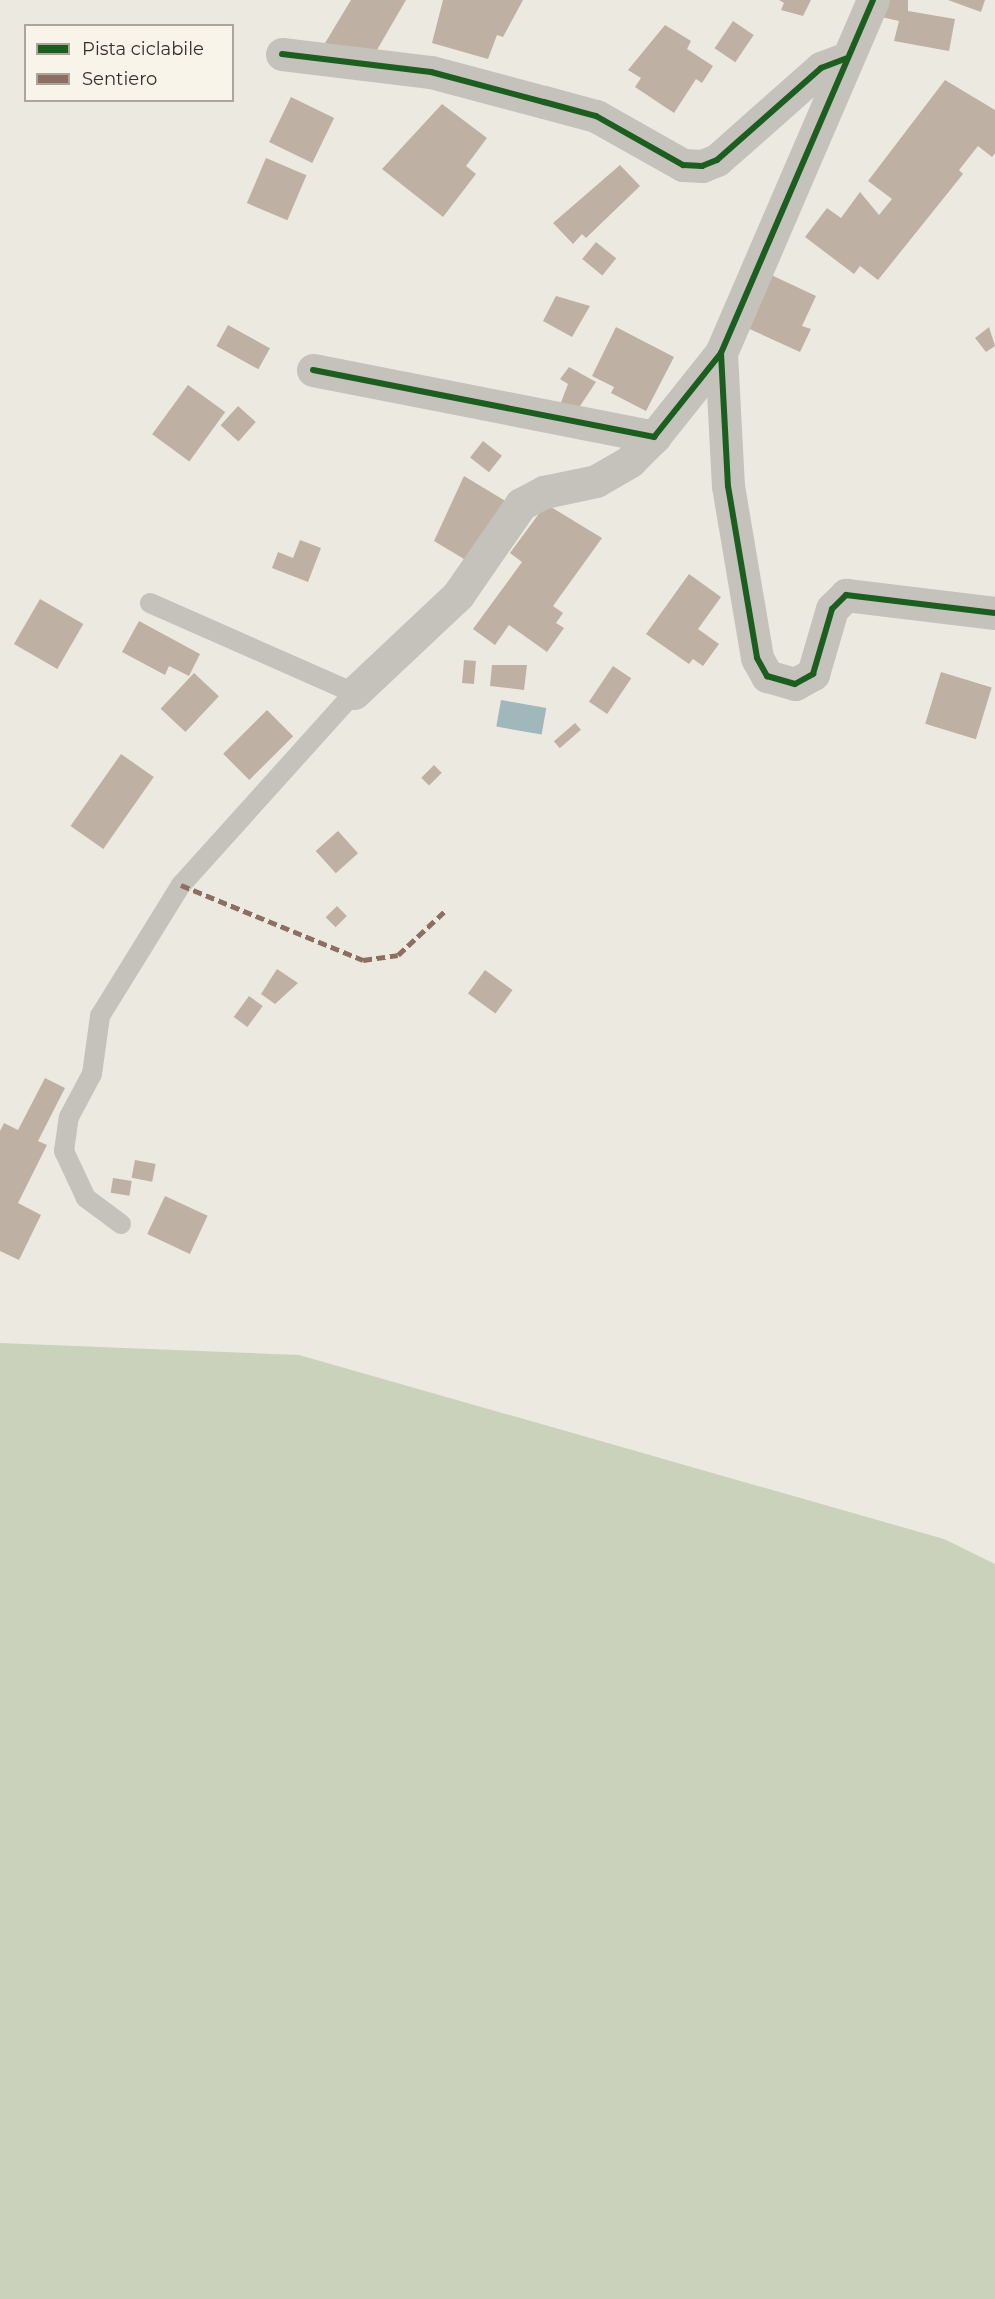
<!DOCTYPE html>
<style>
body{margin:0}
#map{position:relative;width:995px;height:2299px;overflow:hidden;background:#ece9e1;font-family:Montserrat,sans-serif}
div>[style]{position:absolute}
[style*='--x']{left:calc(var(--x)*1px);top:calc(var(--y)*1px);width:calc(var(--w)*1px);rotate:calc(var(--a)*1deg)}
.green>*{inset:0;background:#cad2bc}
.water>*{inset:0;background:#a0b7bb;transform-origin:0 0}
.building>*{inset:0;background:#beb1a4;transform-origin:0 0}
.lane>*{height:20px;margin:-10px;padding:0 10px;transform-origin:10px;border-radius:10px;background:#c5c1bb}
.street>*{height:33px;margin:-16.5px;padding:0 16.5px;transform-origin:16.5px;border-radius:16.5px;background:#c5c1bb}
.quiet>*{height:4.5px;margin-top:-2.25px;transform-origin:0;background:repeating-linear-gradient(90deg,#8d6e63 0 9px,transparent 0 13.5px)}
.cycleway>*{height:6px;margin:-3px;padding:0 3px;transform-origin:3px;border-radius:3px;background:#1b5e20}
span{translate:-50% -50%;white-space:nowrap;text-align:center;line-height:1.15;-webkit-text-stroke:4.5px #f8f4ea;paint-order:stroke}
.legend{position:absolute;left:24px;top:24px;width:210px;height:78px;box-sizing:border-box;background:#f8f4ea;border:2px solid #aaa59d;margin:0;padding:8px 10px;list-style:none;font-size:18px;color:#362f29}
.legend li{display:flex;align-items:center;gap:12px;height:30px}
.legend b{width:30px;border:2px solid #aaa59d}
</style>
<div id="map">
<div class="green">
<div style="clip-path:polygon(0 1343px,299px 1355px,944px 1539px,995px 1564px,995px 2299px,0 2299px)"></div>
</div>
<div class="water">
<div style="left:501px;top:700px;width:46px;height:27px;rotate:10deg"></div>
</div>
<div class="building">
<div style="clip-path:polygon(351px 0,406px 0,374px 55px,322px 48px)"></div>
<div style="clip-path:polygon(443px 0,523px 0,503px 37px,497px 35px,488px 59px,432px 43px)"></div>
<div style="clip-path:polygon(779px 0,811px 0,803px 16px,781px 10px,784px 3px)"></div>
<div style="clip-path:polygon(887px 0,908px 0,908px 11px,955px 19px,949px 51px,894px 41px,899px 21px,877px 16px)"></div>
<div style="clip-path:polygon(948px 0,985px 0,981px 12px)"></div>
<div style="left:733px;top:21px;width:25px;height:33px;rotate:34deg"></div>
<div style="clip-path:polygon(665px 25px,691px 41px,687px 49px,713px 66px,702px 83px,696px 79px,674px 113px,635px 87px,641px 78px,628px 70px)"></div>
<div style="clip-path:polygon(945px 80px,995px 110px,995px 153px,992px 157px,978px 146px,959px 170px,963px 174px,878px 280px,860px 266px,854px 274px,805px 237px,827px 208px,841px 218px,860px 192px,879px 215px,892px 199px,868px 181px)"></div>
<div style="left:291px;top:97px;width:48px;height:50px;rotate:26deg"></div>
<div style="clip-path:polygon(442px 104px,487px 138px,466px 166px,476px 174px,443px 217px,382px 169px)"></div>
<div style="left:266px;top:158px;width:44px;height:49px;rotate:23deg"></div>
<div style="clip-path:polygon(620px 165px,640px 186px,586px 238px,582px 234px,573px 244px,553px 223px)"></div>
<div style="left:596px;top:242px;width:26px;height:22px;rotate:39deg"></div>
<div style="clip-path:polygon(767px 273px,816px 296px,802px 326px,811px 329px,800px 352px,743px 326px)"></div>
<div style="clip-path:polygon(556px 296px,590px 306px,572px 337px,543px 321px)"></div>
<div style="left:228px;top:325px;width:48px;height:24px;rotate:29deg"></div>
<div style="clip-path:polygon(616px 327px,674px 357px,646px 411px,611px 393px,614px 387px,592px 376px)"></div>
<div style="clip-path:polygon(989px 327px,995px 346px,986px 352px,975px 338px)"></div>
<div style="clip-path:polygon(569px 367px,596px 382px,578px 409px,560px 405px,568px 384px,560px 379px)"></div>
<div style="left:188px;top:385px;width:46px;height:61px;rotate:36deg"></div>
<div style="left:238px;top:406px;width:24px;height:26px;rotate:42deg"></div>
<div style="left:483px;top:441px;width:24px;height:21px;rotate:38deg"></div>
<div style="clip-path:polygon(464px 476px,507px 502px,469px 562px,434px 541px)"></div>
<div style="clip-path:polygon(546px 504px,602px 538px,553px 606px,563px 613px,556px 623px,564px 628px,547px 652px,509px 625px,495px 645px,473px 629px,522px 562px,510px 553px)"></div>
<div style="clip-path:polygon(300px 540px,321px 548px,308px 582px,272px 568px,278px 552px,293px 558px)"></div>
<div style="clip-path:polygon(689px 574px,721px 597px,698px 629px,719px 644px,703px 666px,693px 659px,689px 664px,646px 634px)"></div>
<div style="left:40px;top:599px;width:50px;height:52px;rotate:30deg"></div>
<div style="clip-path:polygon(139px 621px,200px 654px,189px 676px,169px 666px,165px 675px,122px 652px)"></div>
<div style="left:464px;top:660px;width:12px;height:23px;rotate:5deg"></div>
<div style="clip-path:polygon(492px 665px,527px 665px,524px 690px,490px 686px)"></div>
<div style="left:613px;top:666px;width:22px;height:43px;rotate:34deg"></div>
<div style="left:941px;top:672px;width:53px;height:54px;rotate:17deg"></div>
<div style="left:194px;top:673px;width:34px;height:49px;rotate:43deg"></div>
<div style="left:267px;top:710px;width:37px;height:62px;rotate:45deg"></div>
<div style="left:575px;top:723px;width:9px;height:28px;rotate:49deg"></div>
<div style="left:121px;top:754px;width:40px;height:88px;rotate:35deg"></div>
<div style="left:434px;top:765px;width:11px;height:18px;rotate:45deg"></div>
<div style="left:338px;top:831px;width:30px;height:30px;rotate:48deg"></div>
<div style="left:337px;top:906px;width:14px;height:16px;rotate:45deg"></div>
<div style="clip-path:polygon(277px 969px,298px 983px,275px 1004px,261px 994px)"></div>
<div style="left:485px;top:970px;width:34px;height:29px;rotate:36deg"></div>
<div style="left:249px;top:996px;width:17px;height:26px;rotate:36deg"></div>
<div style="clip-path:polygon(45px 1078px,65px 1088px,38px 1141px,47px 1145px,18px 1203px,41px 1215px,19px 1260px,0 1251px,0 1131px,4px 1123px,18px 1130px)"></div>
<div style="left:135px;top:1160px;width:21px;height:18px;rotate:11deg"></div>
<div style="left:113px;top:1178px;width:19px;height:15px;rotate:9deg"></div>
<div style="left:165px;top:1196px;width:47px;height:42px;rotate:25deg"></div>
</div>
<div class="lane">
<div style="--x:121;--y:1224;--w:44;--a:-143.4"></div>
<div style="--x:86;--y:1198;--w:52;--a:-115.1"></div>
<div style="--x:64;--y:1151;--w:34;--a:-82"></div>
<div style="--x:69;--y:1117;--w:49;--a:-61.9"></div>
<div style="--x:92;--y:1074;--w:59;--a:-82.1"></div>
<div style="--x:100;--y:1016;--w:154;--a:-58.3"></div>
<div style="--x:181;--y:885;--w:258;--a:-48"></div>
<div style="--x:354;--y:693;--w:223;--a:-156.2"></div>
</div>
<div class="street">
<div style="--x:282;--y:54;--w:150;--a:6.9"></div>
<div style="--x:431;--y:72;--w:117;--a:14.9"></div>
<div style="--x:544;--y:102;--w:54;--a:15.1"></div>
<div style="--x:596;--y:116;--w:100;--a:29.4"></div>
<div style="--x:683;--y:165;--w:19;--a:3"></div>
<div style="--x:702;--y:166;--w:16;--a:-22"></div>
<div style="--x:717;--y:160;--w:139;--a:-41.5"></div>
<div style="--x:821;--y:68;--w:26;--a:-21"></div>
<div style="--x:721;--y:353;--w:133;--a:87"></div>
<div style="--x:728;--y:486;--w:174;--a:80.4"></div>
<div style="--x:757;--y:658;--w:21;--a:61"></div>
<div style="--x:767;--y:676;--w:29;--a:16"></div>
<div style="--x:795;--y:684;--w:21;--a:-29"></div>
<div style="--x:813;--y:674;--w:68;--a:-73.7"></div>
<div style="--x:832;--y:609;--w:20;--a:-45"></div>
<div style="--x:846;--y:595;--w:150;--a:6.9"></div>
<div style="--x:313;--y:370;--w:348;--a:11.1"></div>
<div style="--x:654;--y:437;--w:107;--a:-51.4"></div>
<div style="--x:721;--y:353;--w:384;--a:-66.7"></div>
<div style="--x:354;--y:693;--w:143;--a:-43.3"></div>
<div style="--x:458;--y:595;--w:111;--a:-55.3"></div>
<div style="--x:521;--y:504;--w:26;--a:-28"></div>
<div style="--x:544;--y:492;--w:53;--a:-11.9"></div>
<div style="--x:596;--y:481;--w:39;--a:-30"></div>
<div style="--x:630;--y:461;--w:34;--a:-45"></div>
</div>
<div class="quiet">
<div style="--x:181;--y:885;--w:197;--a:22.4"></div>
<div style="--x:363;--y:960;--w:35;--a:-8"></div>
<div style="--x:398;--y:955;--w:66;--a:-43.2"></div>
</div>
<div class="cycleway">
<div style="--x:282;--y:54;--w:150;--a:6.9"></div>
<div style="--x:431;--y:72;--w:117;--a:14.9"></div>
<div style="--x:544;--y:102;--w:54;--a:15.1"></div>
<div style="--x:596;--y:116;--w:100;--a:29.4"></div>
<div style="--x:683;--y:165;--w:19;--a:3"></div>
<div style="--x:702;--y:166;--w:16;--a:-22"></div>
<div style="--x:717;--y:160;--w:139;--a:-41.5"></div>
<div style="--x:821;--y:68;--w:26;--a:-21"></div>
<div style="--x:721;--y:353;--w:133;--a:87"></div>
<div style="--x:728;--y:486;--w:174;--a:80.4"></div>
<div style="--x:757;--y:658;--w:21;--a:61"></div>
<div style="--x:767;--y:676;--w:29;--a:16"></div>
<div style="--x:795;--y:684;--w:21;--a:-29"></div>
<div style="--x:813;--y:674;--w:68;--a:-73.7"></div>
<div style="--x:832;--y:609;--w:20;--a:-45"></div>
<div style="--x:846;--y:595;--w:150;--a:6.9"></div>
<div style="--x:313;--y:370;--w:348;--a:11.1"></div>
<div style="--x:654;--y:437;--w:107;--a:-51.4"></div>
<div style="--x:721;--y:353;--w:384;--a:-66.7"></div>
</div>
<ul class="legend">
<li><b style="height:8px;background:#1b5e20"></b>Pista ciclabile</li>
<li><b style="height:8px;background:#8d6e63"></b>Sentiero</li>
</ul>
</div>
